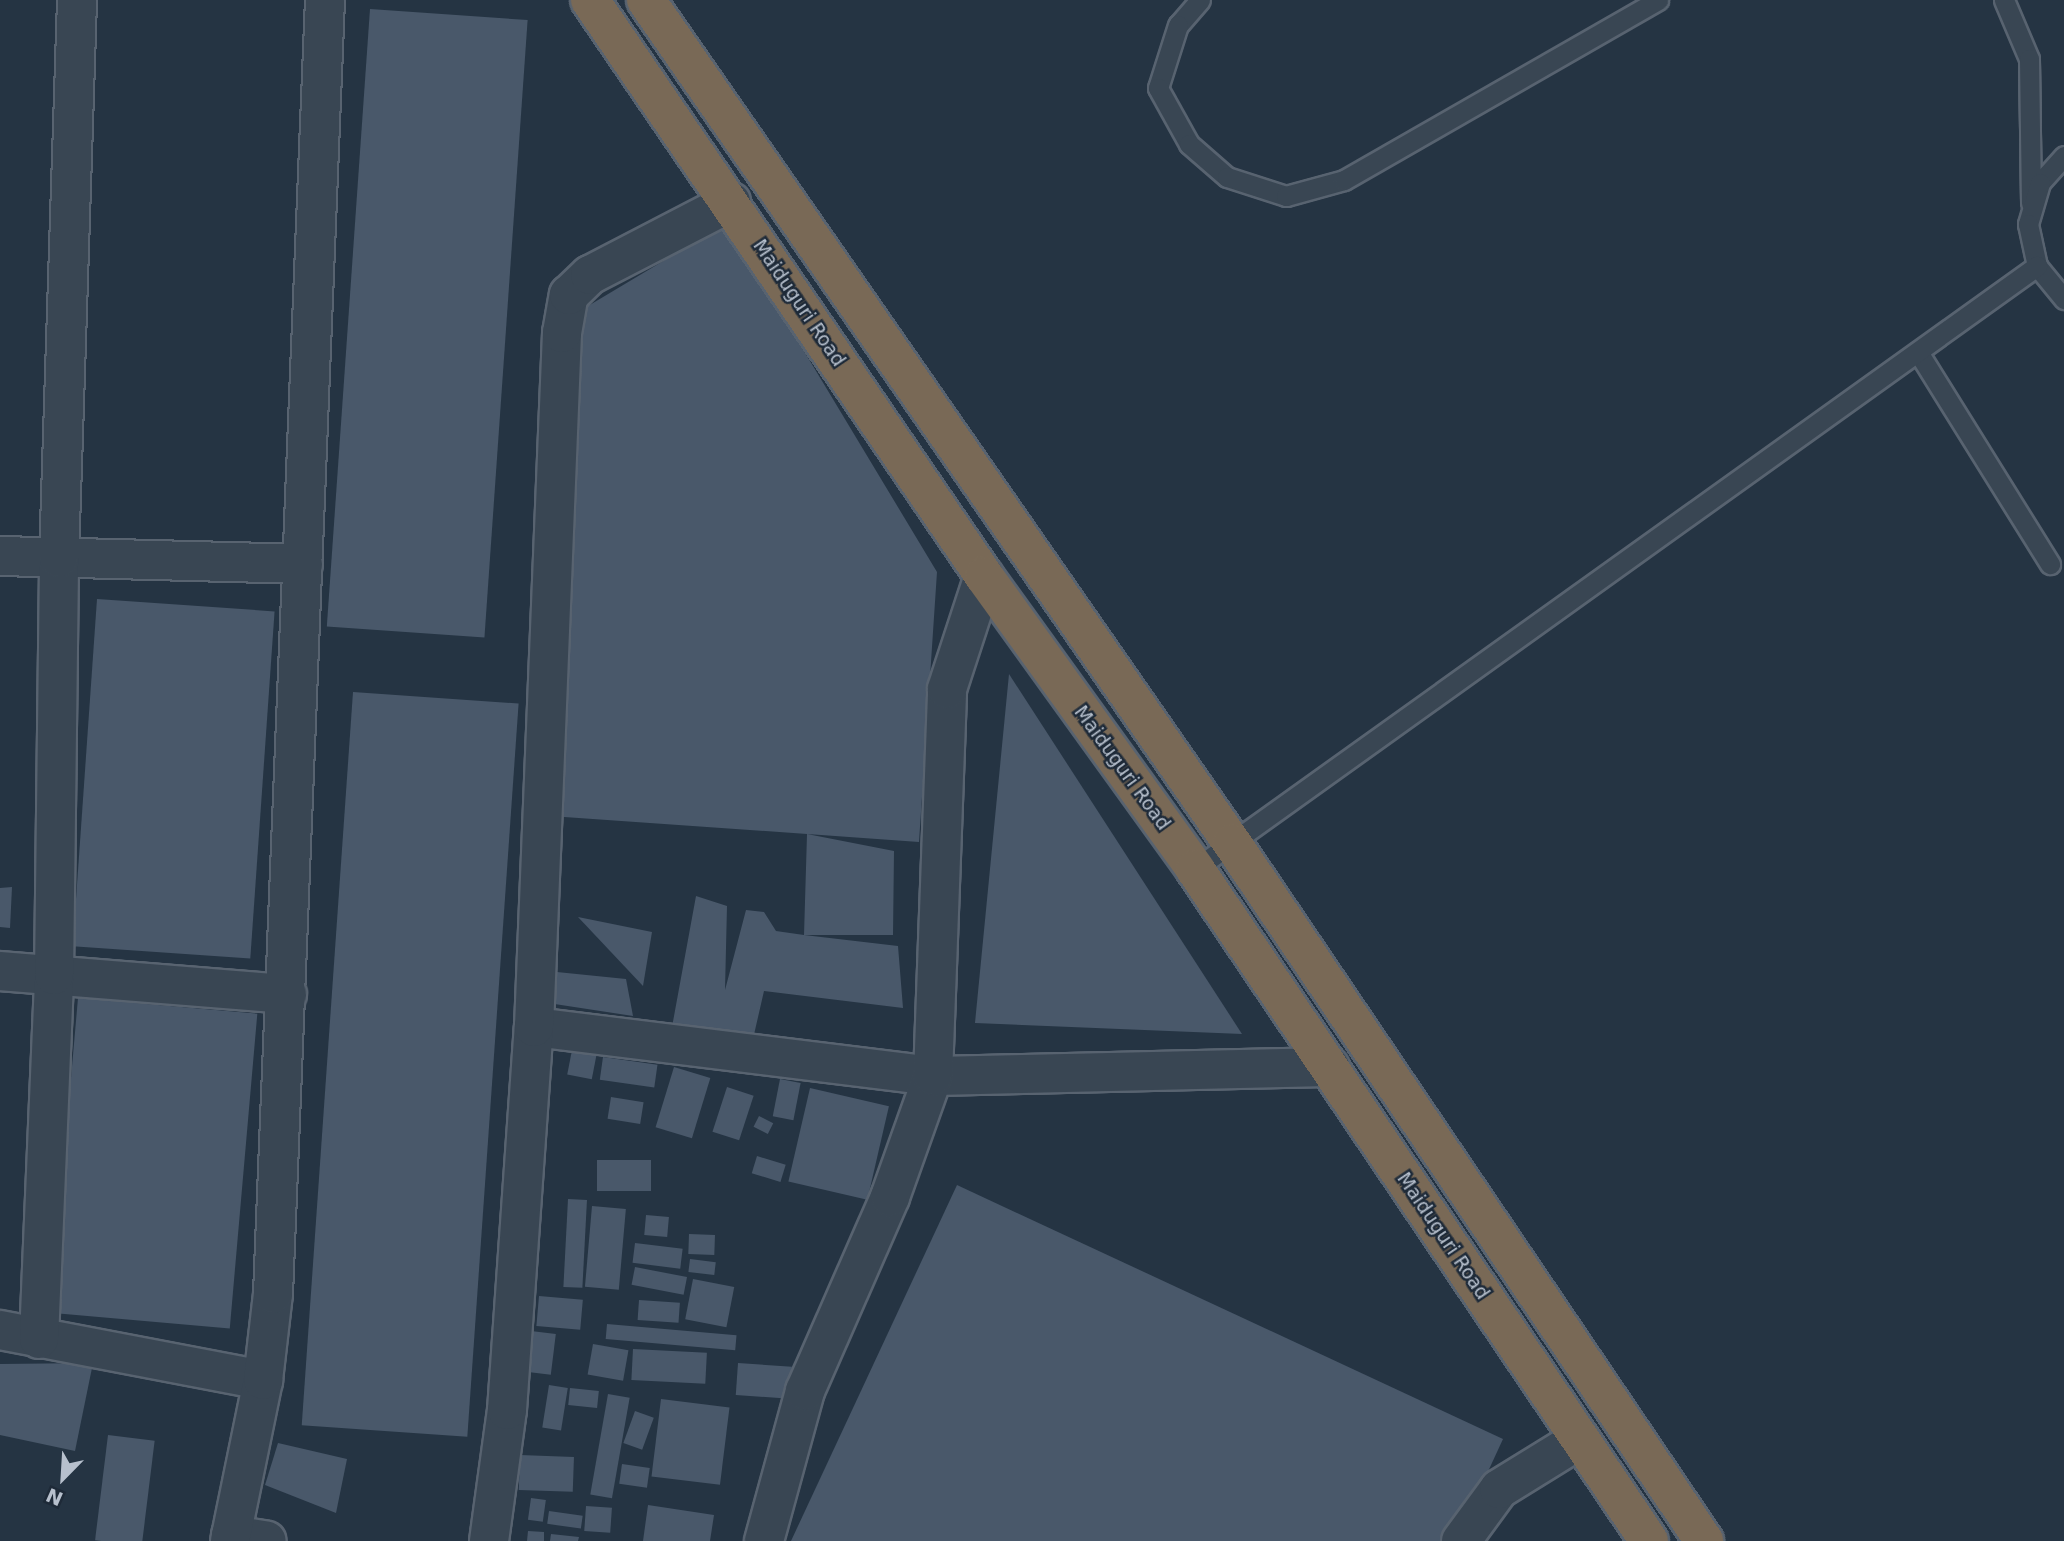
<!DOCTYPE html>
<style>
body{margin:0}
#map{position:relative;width:2064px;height:1541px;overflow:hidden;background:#253443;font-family:"DejaVu Sans",sans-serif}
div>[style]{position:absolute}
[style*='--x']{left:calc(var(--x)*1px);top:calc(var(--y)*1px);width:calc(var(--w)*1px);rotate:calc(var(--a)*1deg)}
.building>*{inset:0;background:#49586a;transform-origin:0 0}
.roads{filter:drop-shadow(2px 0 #586370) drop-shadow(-2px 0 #586370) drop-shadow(0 2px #586370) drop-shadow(0 -2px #586370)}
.lane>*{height:19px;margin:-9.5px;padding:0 9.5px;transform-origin:9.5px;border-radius:9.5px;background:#394653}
.street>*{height:38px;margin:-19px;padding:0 19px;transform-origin:19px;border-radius:19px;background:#394653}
.highway>*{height:38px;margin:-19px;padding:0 19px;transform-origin:19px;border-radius:19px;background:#796956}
span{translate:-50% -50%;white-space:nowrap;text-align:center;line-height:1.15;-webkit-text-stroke:5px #1e2a38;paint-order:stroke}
.street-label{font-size:19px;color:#b7c0cd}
.north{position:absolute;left:28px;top:1443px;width:70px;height:70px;-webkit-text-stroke:5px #1e2a38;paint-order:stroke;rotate:204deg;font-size:19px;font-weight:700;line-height:28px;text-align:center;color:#b7c0cd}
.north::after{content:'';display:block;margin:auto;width:24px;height:32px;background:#b7c0cd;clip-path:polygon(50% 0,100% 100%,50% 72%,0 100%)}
</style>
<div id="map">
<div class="building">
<div style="left:370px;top:9px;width:158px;height:619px;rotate:4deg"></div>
<div style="clip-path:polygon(727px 223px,937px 572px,919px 842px,807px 834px,894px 851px,893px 935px,804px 935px,898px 946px,903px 1008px,764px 991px,753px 1039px,672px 1027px,696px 896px,727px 906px,725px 990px,746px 910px,764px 912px,776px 931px,804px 935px,807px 834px,550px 816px,583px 309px)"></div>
<div style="left:97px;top:599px;width:178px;height:348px;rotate:4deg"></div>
<div style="clip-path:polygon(1009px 674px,1242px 1034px,975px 1023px)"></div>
<div style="left:353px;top:692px;width:166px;height:735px;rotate:4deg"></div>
<div style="clip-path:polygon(12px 887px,10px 928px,0 927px,0 888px)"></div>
<div style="clip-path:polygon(578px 917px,652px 932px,643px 986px)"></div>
<div style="clip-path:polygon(547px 971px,626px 979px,633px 1016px,548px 1003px)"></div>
<div style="left:78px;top:998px;width:180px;height:316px;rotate:5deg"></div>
<div style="left:572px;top:1050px;width:25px;height:25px;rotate:11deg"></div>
<div style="left:603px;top:1057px;width:55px;height:23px;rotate:8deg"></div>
<div style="left:674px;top:1067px;width:38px;height:63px;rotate:17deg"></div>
<div style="left:780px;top:1079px;width:21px;height:38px;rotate:11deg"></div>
<div style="left:727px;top:1087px;width:28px;height:47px;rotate:18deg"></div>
<div style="left:810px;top:1088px;width:81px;height:96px;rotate:13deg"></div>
<div style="left:611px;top:1097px;width:33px;height:22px;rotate:9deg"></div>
<div style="left:759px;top:1116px;width:16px;height:12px;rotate:27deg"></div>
<div style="left:757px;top:1156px;width:30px;height:18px;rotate:17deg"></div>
<div style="left:651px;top:1160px;width:31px;height:54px;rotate:90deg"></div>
<div style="clip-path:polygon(957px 1185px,1503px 1439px,1456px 1541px,791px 1541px)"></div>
<div style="left:568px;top:1199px;width:19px;height:88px;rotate:3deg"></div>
<div style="left:592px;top:1206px;width:34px;height:81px;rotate:5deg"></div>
<div style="left:646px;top:1215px;width:23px;height:20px;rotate:5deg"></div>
<div style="left:689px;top:1234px;width:26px;height:20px;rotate:2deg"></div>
<div style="left:635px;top:1243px;width:48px;height:20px;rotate:7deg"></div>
<div style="left:690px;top:1259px;width:26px;height:13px;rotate:7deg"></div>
<div style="left:635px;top:1267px;width:53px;height:18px;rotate:11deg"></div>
<div style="left:693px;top:1279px;width:42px;height:41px;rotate:11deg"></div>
<div style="left:539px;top:1296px;width:44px;height:30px;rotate:5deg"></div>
<div style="left:639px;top:1300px;width:41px;height:20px;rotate:4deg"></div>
<div style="left:607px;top:1324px;width:130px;height:15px;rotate:5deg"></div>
<div style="left:531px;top:1331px;width:25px;height:41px;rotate:7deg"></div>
<div style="left:593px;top:1344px;width:36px;height:31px;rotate:10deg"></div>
<div style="left:633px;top:1349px;width:74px;height:31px;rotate:3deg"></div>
<div style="clip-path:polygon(93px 1363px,75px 1451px,0 1435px,0 1364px)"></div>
<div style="left:738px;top:1363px;width:54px;height:32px;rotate:4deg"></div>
<div style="left:549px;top:1385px;width:19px;height:43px;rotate:9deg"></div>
<div style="left:570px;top:1388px;width:29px;height:17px;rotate:6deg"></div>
<div style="left:608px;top:1394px;width:22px;height:102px;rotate:10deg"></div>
<div style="left:661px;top:1399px;width:69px;height:78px;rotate:7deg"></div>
<div style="left:635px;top:1411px;width:20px;height:34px;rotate:20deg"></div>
<div style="left:108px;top:1435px;width:47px;height:106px;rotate:7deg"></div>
<div style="clip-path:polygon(278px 1443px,347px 1459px,336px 1513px,265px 1485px)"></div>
<div style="left:520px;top:1455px;width:54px;height:35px;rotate:2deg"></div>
<div style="left:622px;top:1464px;width:28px;height:20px;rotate:8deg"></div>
<div style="left:531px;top:1498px;width:15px;height:22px;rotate:8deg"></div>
<div style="clip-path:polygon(648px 1505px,714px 1515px,710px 1541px,643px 1541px)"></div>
<div style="left:586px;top:1506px;width:26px;height:25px;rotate:4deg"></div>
<div style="left:549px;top:1511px;width:34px;height:13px;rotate:8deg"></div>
<div style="clip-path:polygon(528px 1531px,544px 1532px,544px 1541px,527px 1541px)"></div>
<div style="clip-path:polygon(551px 1534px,579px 1537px,578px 1541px,550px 1541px)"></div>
</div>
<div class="roads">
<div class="lane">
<div style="--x:1200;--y:0;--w:33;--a:131"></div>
<div style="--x:1178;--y:25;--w:66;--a:107.6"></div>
<div style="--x:1158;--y:88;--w:64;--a:61"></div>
<div style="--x:1189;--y:144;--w:50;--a:41"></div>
<div style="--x:1227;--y:177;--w:62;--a:17.9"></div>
<div style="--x:1286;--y:196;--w:60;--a:-15.4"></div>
<div style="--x:1344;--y:180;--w:362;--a:-29.8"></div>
<div style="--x:2004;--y:0;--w:64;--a:67"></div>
<div style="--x:2029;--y:59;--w:144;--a:89.2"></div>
<div style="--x:2064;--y:156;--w:36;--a:132"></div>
<div style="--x:2040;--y:183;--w:43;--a:106.3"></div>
<div style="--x:2028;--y:224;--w:43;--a:77.9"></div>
<div style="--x:2037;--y:266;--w:43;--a:50.7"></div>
<div style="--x:1918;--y:352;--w:250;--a:58.1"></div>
<div style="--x:1195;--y:869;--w:1036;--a:-35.61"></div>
</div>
<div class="street">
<div style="--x:0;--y:556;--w:303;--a:1.5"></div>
<div style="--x:0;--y:971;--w:288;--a:4.6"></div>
<div style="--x:534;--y:1027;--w:402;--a:7"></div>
<div style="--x:933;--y:1076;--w:397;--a:-1.3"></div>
<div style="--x:0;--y:1330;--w:268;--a:10.8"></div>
<div style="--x:39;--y:1339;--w:364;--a:-87.6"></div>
<div style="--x:54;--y:975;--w:417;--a:-89.3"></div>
<div style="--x:59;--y:558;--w:558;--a:-88.15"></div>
<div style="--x:231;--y:1535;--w:36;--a:9"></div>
<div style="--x:230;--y:1541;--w:164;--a:-78.4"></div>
<div style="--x:263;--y:1380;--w:87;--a:-83.4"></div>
<div style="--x:273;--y:1294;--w:1295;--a:-87.7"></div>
<div style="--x:489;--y:1541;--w:132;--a:-82.2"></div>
<div style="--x:507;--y:1410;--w:384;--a:-86"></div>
<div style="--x:534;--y:1027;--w:695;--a:-87.69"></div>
<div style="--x:562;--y:333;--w:39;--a:-80"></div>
<div style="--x:569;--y:295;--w:29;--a:-44"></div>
<div style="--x:590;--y:275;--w:159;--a:-27.4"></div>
<div style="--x:764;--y:1541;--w:156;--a:-74.7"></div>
<div style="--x:805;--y:1391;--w:212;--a:-66.3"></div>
<div style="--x:890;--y:1197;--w:128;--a:-70.4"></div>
<div style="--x:933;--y:1076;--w:387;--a:-87.9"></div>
<div style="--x:947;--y:689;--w:119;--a:-71.9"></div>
<div style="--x:1461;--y:1541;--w:64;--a:-53.8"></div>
<div style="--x:1499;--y:1489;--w:95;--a:-31.7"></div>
</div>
<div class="highway">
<div style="--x:590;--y:0;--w:698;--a:55.63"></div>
<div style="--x:984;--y:576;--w:361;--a:54.2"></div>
<div style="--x:1195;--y:869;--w:811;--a:55.96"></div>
<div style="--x:646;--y:0;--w:1027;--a:55.2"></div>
<div style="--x:1232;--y:843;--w:843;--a:55.93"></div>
</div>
</div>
<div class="street-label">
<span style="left:799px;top:303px;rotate:56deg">Maiduguri Road</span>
<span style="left:1122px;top:768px;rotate:54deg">Maiduguri Road</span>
<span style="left:1443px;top:1236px;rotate:56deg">Maiduguri Road</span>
</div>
<div class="north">N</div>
</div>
